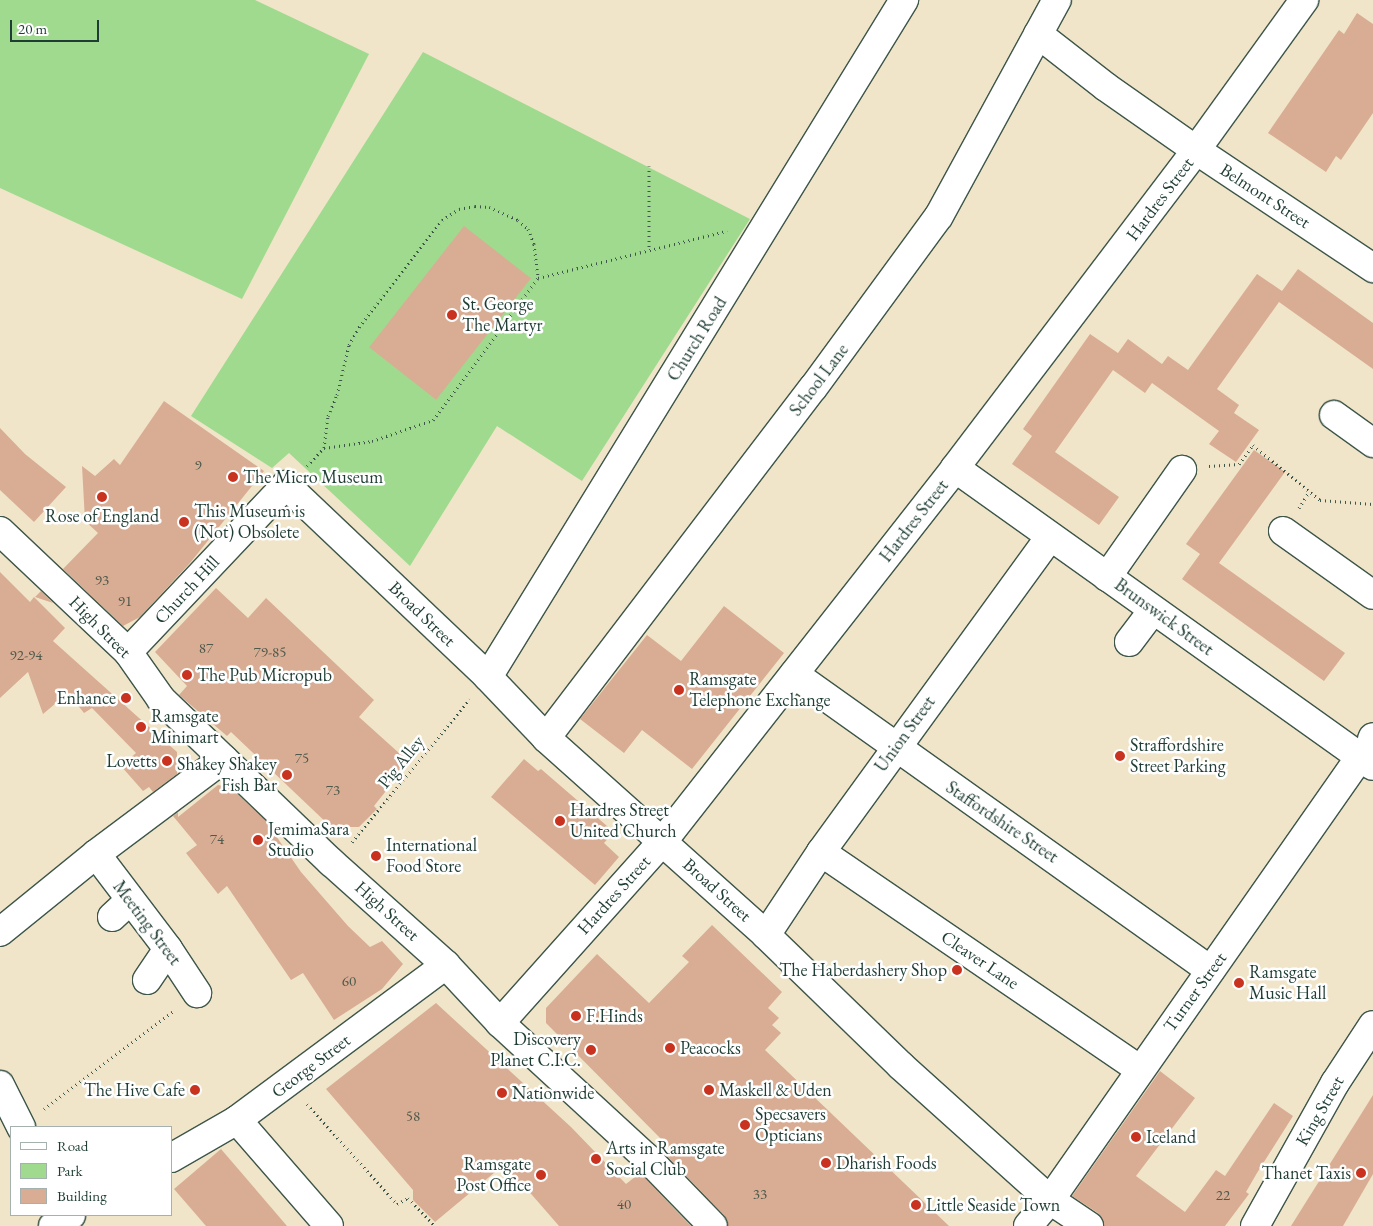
<!DOCTYPE html>
<style>
body{margin:0}
#map{position:relative;width:1373px;height:1226px;overflow:hidden;background:#f0e5c9;font-family:"EB Garamond",serif}
div>[style]{position:absolute}
[style*='--x']{left:calc(var(--x)*1px);top:calc(var(--y)*1px);width:calc(var(--w)*1px);rotate:calc(var(--a)*1deg)}
.green>*{inset:0;background:#9fda8e}
.building>*{inset:0;background:#d9ad94;transform-origin:0 0}
.path>*{height:3px;margin-top:-1.5px;transform-origin:0;background:repeating-linear-gradient(90deg,#3e564a 0 1px,transparent 0 5px)}
.roads{filter:drop-shadow(1px 0 #3e564a) drop-shadow(-1px 0 #3e564a) drop-shadow(0 1px #3e564a) drop-shadow(0 -1px #3e564a)}
.minor>*{height:28px;margin:-14px;padding:0 14px;transform-origin:14px;border-radius:14px;background:#fff}
.dots>*{width:14px;height:14px;translate:-50% -50%;box-sizing:border-box;border:2px solid #fff;border-radius:50%}
span{translate:-50% -50%;white-space:nowrap;text-align:center;line-height:1.15;-webkit-text-stroke:5px #fff;paint-order:stroke}
.number-label{font-size:15px;color:#4e594c}
.number-label span{-webkit-text-stroke-width:0}
.street-label{font-size:18px;color:#1f3d34}
.poi-label{font-size:18px;color:#1f3d34}
.left{translate:0 -50%;text-align:left}
.right{translate:-100% -50%;text-align:right}
.legend{position:absolute;left:10px;top:1126px;width:162px;height:90px;box-sizing:border-box;background:#fff;border:1px solid #a5b1ae;margin:0;padding:6px 9px;list-style:none;font-size:15px;color:#1f3d34}
.legend li{display:flex;align-items:center;gap:10px;height:25px}
.legend b{width:25px;border:1px solid #a5b1ae}
.scale{position:absolute;left:10px;top:20px;width:89px;height:22px;box-sizing:border-box;border:2px solid #1f3d34;border-top:0;padding-left:6px;font-size:15px;line-height:18px;white-space:nowrap;color:#1f3d34;-webkit-text-stroke:4px #fff;paint-order:stroke}
</style>
<div id="map">
<div class="green">
<div style="clip-path:polygon(0 0,255px 0,369px 54px,242px 299px,0 188px)"></div>
<div style="clip-path:polygon(423px 52px,750px 219px,582px 481px,497px 426px,410px 566px,289px 453px,272px 468px,191px 416px)"></div>
</div>
<div class="building">
<div style="clip-path:polygon(1357px 13px,1373px 24px,1373px 113px,1341px 160px,1336px 156px,1326px 172px,1268px 133px,1339px 30px,1344px 34px)"></div>
<div style="left:464px;top:226px;width:85px;height:154px;rotate:38deg"></div>
<div style="clip-path:polygon(1298px 269px,1373px 323px,1373px 369px,1279px 302px,1217px 389px,1239px 405px,1234px 413px,1259px 430px,1236px 462px,1209px 444px,1219px 431px,1152px 383px,1145px 393px,1113px 370px,1055px 452px,1119px 497px,1099px 525px,1012px 464px,1032px 436px,1023px 429px,1090px 334px,1118px 353px,1128px 339px,1162px 364px,1168px 356px,1188px 370px,1257px 274px,1282px 291px)"></div>
<div style="clip-path:polygon(164px 401px,264px 471px,190px 563px,140px 617px,123px 626px,63px 569px,98px 533px,85px 521px,82px 466px,95px 476px,114px 459px,120px 465px)"></div>
<div style="clip-path:polygon(0 428px,25px 454px,66px 487px,34px 522px,0 490px)"></div>
<div style="clip-path:polygon(1254px 450px,1285px 472px,1219px 563px,1345px 653px,1324px 681px,1182px 579px,1200px 554px,1186px 544px)"></div>
<div style="clip-path:polygon(0 572px,30px 602px,34px 597px,65px 628px,53px 641px,177px 752px,177px 774px,153px 792px,149px 787px,143px 791px,121px 766px,136px 753px,92px 708px,84px 713px,68px 693px,43px 714px,28px 672px,0 698px)"></div>
<div style="clip-path:polygon(216px 588px,248px 618px,266px 598px,374px 700px,359px 717px,409px 762px,374px 806px,377px 809px,359px 827px,331px 827px,231px 732px,227px 736px,179px 695px,187px 686px,155px 652px)"></div>
<div style="clip-path:polygon(41px 591px,53px 603px,35px 597px)"></div>
<div style="clip-path:polygon(724px 606px,784px 653px,692px 769px,642px 730px,624px 753px,580px 719px,647px 635px,681px 661px)"></div>
<div style="clip-path:polygon(524px 759px,538px 771px,541px 769px,614px 832px,604px 843px,619px 857px,595px 885px,491px 797px)"></div>
<div style="clip-path:polygon(218px 785px,230px 787px,265px 820px,301px 872px,348px 926px,370px 947px,382px 941px,403px 964px,382px 989px,334px 1020px,303px 973px,291px 980px,227px 886px,218px 894px,186px 853px,197px 845px,173px 816px,178px 812px,178px 817px)"></div>
<div style="clip-path:polygon(712px 925px,782px 992px,768px 1008px,779px 1018px,772px 1025px,781px 1033px,765px 1050px,949px 1226px,728px 1226px,724px 1215px,665px 1154px,671px 1149px,546px 1023px,546px 1008px,597px 954px,649px 1003px,689px 962px,682px 956px)"></div>
<div style="clip-path:polygon(436px 1003px,571px 1127px,626px 1184px,640px 1173px,691px 1226px,559px 1226px,526px 1188px,521px 1192px,500px 1168px,435px 1222px,413px 1200px,413px 1190px,326px 1089px)"></div>
<div style="clip-path:polygon(1160px 1071px,1195px 1098px,1136px 1176px,1185px 1212px,1216px 1170px,1225px 1176px,1274px 1103px,1293px 1116px,1257px 1173px,1246px 1192px,1249px 1194px,1225px 1226px,1104px 1226px,1098px 1213px,1072px 1196px)"></div>
<div style="clip-path:polygon(1373px 1095px,1373px 1174px,1343px 1226px,1291px 1226px)"></div>
<div style="clip-path:polygon(221px 1149px,287px 1226px,206px 1226px,174px 1189px)"></div>
</div>
<div class="path">
<div style="--x:649;--y:166;--w:82;--a:90"></div>
<div style="--x:324;--y:448;--w:49;--a:-8.3"></div>
<div style="--x:372;--y:441;--w:65;--a:-19"></div>
<div style="--x:433;--y:420;--w:177;--a:-53.5"></div>
<div style="--x:538;--y:278;--w:195;--a:-14"></div>
<div style="--x:307;--y:466;--w:25;--a:-47"></div>
<div style="--x:324;--y:448;--w:32;--a:-83"></div>
<div style="--x:328;--y:416;--w:23;--a:-67"></div>
<div style="--x:337;--y:395;--w:51;--a:-76.5"></div>
<div style="--x:349;--y:345;--w:21;--a:-61"></div>
<div style="--x:359;--y:327;--w:135;--a:-52.2"></div>
<div style="--x:442;--y:220;--w:20;--a:-33"></div>
<div style="--x:459;--y:209;--w:16;--a:-11"></div>
<div style="--x:475;--y:206;--w:14;--a:4"></div>
<div style="--x:489;--y:207;--w:32;--a:24"></div>
<div style="--x:518;--y:220;--w:13;--a:42"></div>
<div style="--x:528;--y:229;--w:16;--a:68"></div>
<div style="--x:534;--y:244;--w:34;--a:83"></div>
<div style="--x:1209;--y:466;--w:30;--a:-4"></div>
<div style="--x:1239;--y:464;--w:24;--a:-54"></div>
<div style="--x:1253;--y:445;--w:87;--a:39.4"></div>
<div style="--x:1320;--y:500;--w:53;--a:4.3"></div>
<div style="--x:1299;--y:508;--w:19;--a:-58"></div>
<div style="--x:352;--y:842;--w:185;--a:-50.5"></div>
<div style="--x:307;--y:1104;--w:135;--a:48"></div>
<div style="--x:397;--y:1204;--w:13;--a:-29"></div>
<div style="--x:408;--y:1198;--w:39;--a:46"></div>
<div style="--x:44;--y:1109;--w:164;--a:-37.1"></div>
</div>
<div class="roads">
<div class="minor">
<div style="--x:1038;--y:34;--w:86;--a:37.9"></div>
<div style="--x:1106;--y:87;--w:110;--a:35"></div>
<div style="--x:1196;--y:150;--w:213;--a:33.7"></div>
<div style="--x:1334;--y:415;--w:48;--a:35.7"></div>
<div style="--x:955;--y:468;--w:513;--a:35.49"></div>
<div style="--x:0;--y:531;--w:176;--a:43.4"></div>
<div style="--x:128;--y:652;--w:57;--a:54.9"></div>
<div style="--x:161;--y:699;--w:236;--a:43.8"></div>
<div style="--x:331;--y:862;--w:154;--a:41.8"></div>
<div style="--x:446;--y:965;--w:79;--a:47"></div>
<div style="--x:500;--y:1023;--w:201;--a:42.6"></div>
<div style="--x:648;--y:1159;--w:93;--a:45.9"></div>
<div style="--x:1283;--y:531;--w:110;--a:35.4"></div>
<div style="--x:1107;--y:577;--w:131;--a:-55"></div>
<div style="--x:1129;--y:642;--w:40;--a:-53"></div>
<div style="--x:128;--y:652;--w:230;--a:-46.6"></div>
<div style="--x:286;--y:485;--w:279;--a:43.5"></div>
<div style="--x:488;--y:677;--w:84;--a:46.4"></div>
<div style="--x:546;--y:738;--w:295;--a:41.8"></div>
<div style="--x:766;--y:935;--w:187;--a:44.1"></div>
<div style="--x:900;--y:1065;--w:202;--a:42"></div>
<div style="--x:1050;--y:1200;--w:47;--a:33.7"></div>
<div style="--x:794;--y:674;--w:511;--a:35.43"></div>
<div style="--x:488;--y:677;--w:795;--a:-58.43"></div>
<div style="--x:546;--y:738;--w:440;--a:-52.7"></div>
<div style="--x:813;--y:388;--w:213;--a:-53.8"></div>
<div style="--x:939;--y:216;--w:246;--a:-61.4"></div>
<div style="--x:1372;--y:739;--w:2;--a:-63"></div>
<div style="--x:821;--y:852;--w:385;--a:34.3"></div>
<div style="--x:96;--y:854;--w:119;--a:52.8"></div>
<div style="--x:168;--y:949;--w:53;--a:56.6"></div>
<div style="--x:112;--y:917;--w:25;--a:-43"></div>
<div style="--x:0;--y:932;--w:124;--a:-39.1"></div>
<div style="--x:96;--y:854;--w:159;--a:-36.8"></div>
<div style="--x:766;--y:935;--w:100;--a:-56.5"></div>
<div style="--x:821;--y:852;--w:389;--a:-54"></div>
<div style="--x:147;--y:980;--w:37;--a:-56"></div>
<div style="--x:500;--y:1023;--w:244;--a:-48.2"></div>
<div style="--x:663;--y:841;--w:474;--a:-51.9"></div>
<div style="--x:955;--y:468;--w:399;--a:-52.8"></div>
<div style="--x:1196;--y:150;--w:185;--a:-54.2"></div>
<div style="--x:0;--y:1085;--w:47;--a:63.4"></div>
<div style="--x:237;--y:1120;--w:140;--a:49"></div>
<div style="--x:171;--y:1158;--w:76;--a:-29.9"></div>
<div style="--x:237;--y:1120;--w:260;--a:-36.6"></div>
<div style="--x:53;--y:1226;--w:21;--a:-31"></div>
<div style="--x:1028;--y:1226;--w:34;--a:-50"></div>
<div style="--x:1050;--y:1200;--w:541;--a:-55.02"></div>
<div style="--x:1255;--y:1226;--w:164;--a:-60.8"></div>
<div style="--x:1335;--y:1083;--w:69;--a:-56.8"></div>
</div>
</div>
<div class="dots">
<div style="left:452px;top:315px;background:#c8321e"></div>
<div style="left:233px;top:477px;background:#c8321e"></div>
<div style="left:102px;top:497px;background:#c8321e"></div>
<div style="left:184px;top:522px;background:#c8321e"></div>
<div style="left:187px;top:675px;background:#c8321e"></div>
<div style="left:679px;top:690px;background:#c8321e"></div>
<div style="left:126px;top:698px;background:#c8321e"></div>
<div style="left:141px;top:727px;background:#c8321e"></div>
<div style="left:1120px;top:756px;background:#c8321e"></div>
<div style="left:167px;top:761px;background:#c8321e"></div>
<div style="left:287px;top:775px;background:#c8321e"></div>
<div style="left:560px;top:821px;background:#c8321e"></div>
<div style="left:258px;top:840px;background:#c8321e"></div>
<div style="left:376px;top:856px;background:#c8321e"></div>
<div style="left:957px;top:970px;background:#c8321e"></div>
<div style="left:1239px;top:983px;background:#c8321e"></div>
<div style="left:576px;top:1016px;background:#c8321e"></div>
<div style="left:670px;top:1048px;background:#c8321e"></div>
<div style="left:591px;top:1050px;background:#c8321e"></div>
<div style="left:195px;top:1090px;background:#c8321e"></div>
<div style="left:709px;top:1090px;background:#c8321e"></div>
<div style="left:502px;top:1093px;background:#c8321e"></div>
<div style="left:745px;top:1125px;background:#c8321e"></div>
<div style="left:1136px;top:1137px;background:#c8321e"></div>
<div style="left:596px;top:1159px;background:#c8321e"></div>
<div style="left:826px;top:1163px;background:#c8321e"></div>
<div style="left:1361px;top:1173px;background:#c8321e"></div>
<div style="left:541px;top:1175px;background:#c8321e"></div>
<div style="left:916px;top:1205px;background:#c8321e"></div>
</div>
<div class="number-label">
<span style="left:198px;top:465px">9</span>
<span style="left:102px;top:580px">93</span>
<span style="left:125px;top:601px">91</span>
<span style="left:206px;top:648px">87</span>
<span style="left:270px;top:652px">79-85</span>
<span style="left:26px;top:655px">92-94</span>
<span style="left:302px;top:758px">75</span>
<span style="left:333px;top:790px">73</span>
<span style="left:217px;top:839px">74</span>
<span style="left:349px;top:981px">60</span>
<span style="left:413px;top:1116px">58</span>
<span style="left:760px;top:1194px">33</span>
<span style="left:1223px;top:1195px">22</span>
<span style="left:624px;top:1204px">40</span>
</div>
<div class="street-label">
<span style="left:1265px;top:196px;rotate:33deg">Belmont Street</span>
<span style="left:1160px;top:199px;rotate:-53deg">Hardres Street</span>
<span style="left:697px;top:339px;rotate:-58deg">Church Road</span>
<span style="left:819px;top:380px;rotate:-53deg">School Lane</span>
<span style="left:914px;top:521px;rotate:-52deg">Hardres Street</span>
<span style="left:187px;top:590px;rotate:-47deg">Church Hill</span>
<span style="left:422px;top:614px;rotate:44deg">Broad Street</span>
<span style="left:1164px;top:617px;rotate:36deg">Brunswick Street</span>
<span style="left:100px;top:627px;rotate:45deg">High Street</span>
<span style="left:905px;top:734px;rotate:-54deg">Union Street</span>
<span style="left:401px;top:762px;rotate:-51deg">Pig Alley</span>
<span style="left:1002px;top:822px;rotate:34deg">Staffordshire Street</span>
<span style="left:717px;top:890px;rotate:42deg">Broad Street</span>
<span style="left:614px;top:895px;rotate:-48deg">Hardres Street</span>
<span style="left:387px;top:911px;rotate:42deg">High Street</span>
<span style="left:147px;top:923px;rotate:53deg">Meeting Street</span>
<span style="left:980px;top:960px;rotate:34deg">Cleaver Lane</span>
<span style="left:1195px;top:992px;rotate:-54deg">Turner Street</span>
<span style="left:311px;top:1066px;rotate:-37deg">George Street</span>
<span style="left:1320px;top:1111px;rotate:-60deg">King Street</span>
</div>
<div class="poi-label">
<span class="left" style="left:462px;top:315px">St. George<br>The Martyr</span>
<span class="left" style="left:243px;top:477px">The Micro Museum</span>
<span class="left" style="left:194px;top:522px">This Museum is<br>(Not) Obsolete</span>
<span style="left:102px;top:516px">Rose of England</span>
<span class="left" style="left:197px;top:675px">The Pub Micropub</span>
<span class="left" style="left:689px;top:690px">Ramsgate<br>Telephone Exchange</span>
<span class="right" style="left:116px;top:698px">Enhance</span>
<span class="left" style="left:151px;top:727px">Ramsgate<br>Minimart</span>
<span class="left" style="left:1130px;top:756px">Straffordshire<br>Street Parking</span>
<span class="right" style="left:157px;top:761px">Lovetts</span>
<span class="right" style="left:277px;top:775px">Shakey Shakey<br>Fish Bar</span>
<span class="left" style="left:570px;top:821px">Hardres Street<br>United Church</span>
<span class="left" style="left:268px;top:840px">JemimaSara<br>Studio</span>
<span class="left" style="left:386px;top:856px">International<br>Food Store</span>
<span class="right" style="left:947px;top:970px">The Haberdashery Shop</span>
<span class="left" style="left:1249px;top:983px">Ramsgate<br>Music Hall</span>
<span class="left" style="left:586px;top:1016px">F.Hinds</span>
<span class="right" style="left:581px;top:1050px">Discovery<br>Planet C.I.C.</span>
<span class="left" style="left:680px;top:1048px">Peacocks</span>
<span class="right" style="left:185px;top:1090px">The Hive Cafe</span>
<span class="left" style="left:719px;top:1090px">Maskell &amp; Uden</span>
<span class="left" style="left:512px;top:1093px">Nationwide</span>
<span class="left" style="left:755px;top:1125px">Specsavers<br>Opticians</span>
<span class="left" style="left:1146px;top:1137px">Iceland</span>
<span class="left" style="left:606px;top:1159px">Arts in Ramsgate<br>Social Club</span>
<span class="left" style="left:836px;top:1163px">Dharish Foods</span>
<span class="right" style="left:531px;top:1175px">Ramsgate<br>Post Office</span>
<span class="right" style="left:1351px;top:1173px">Thanet Taxis</span>
<span class="left" style="left:926px;top:1205px">Little Seaside Town</span>
</div>
<ul class="legend">
<li><b style="height:6px;background:#fff"></b>Road</li>
<li><b style="height:14px;background:#9fda8e"></b>Park</li>
<li><b style="height:14px;background:#d9ad94"></b>Building</li>
</ul>
<div class="scale">20 m</div>
</div>
